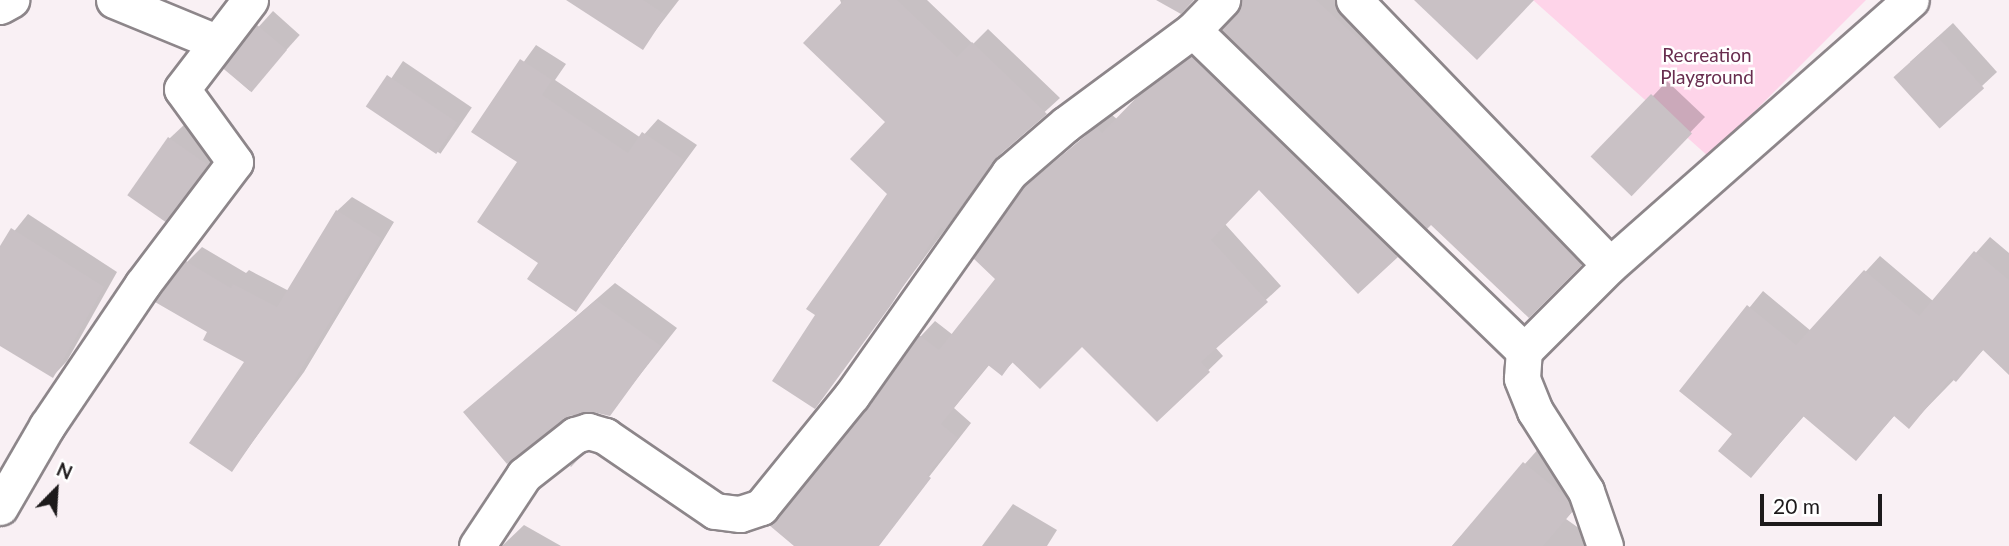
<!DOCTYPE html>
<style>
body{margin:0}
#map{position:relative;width:2009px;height:546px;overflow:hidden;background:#f9f0f4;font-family:Lato,sans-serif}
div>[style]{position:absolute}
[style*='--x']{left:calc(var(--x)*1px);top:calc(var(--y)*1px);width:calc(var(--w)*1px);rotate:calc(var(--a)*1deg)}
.green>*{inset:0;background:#fed4e9}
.shadow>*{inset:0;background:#0003;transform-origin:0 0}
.building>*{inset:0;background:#c9c1c5;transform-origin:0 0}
.roads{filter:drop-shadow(2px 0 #8d868a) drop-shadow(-2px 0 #8d868a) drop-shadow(0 2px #8d868a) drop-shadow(0 -2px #8d868a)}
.street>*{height:35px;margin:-17.5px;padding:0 17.5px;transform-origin:17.5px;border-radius:17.5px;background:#fff}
span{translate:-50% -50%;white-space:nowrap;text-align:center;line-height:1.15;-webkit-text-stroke:5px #fff;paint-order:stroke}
.park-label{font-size:19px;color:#682d4f}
.north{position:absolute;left:21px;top:455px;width:70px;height:70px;-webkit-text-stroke:5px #fff;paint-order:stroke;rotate:24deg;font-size:19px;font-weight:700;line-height:28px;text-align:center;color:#1d1a1b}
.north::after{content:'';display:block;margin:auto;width:24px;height:32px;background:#1d1a1b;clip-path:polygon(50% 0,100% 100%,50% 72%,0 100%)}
.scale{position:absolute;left:1760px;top:494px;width:122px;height:32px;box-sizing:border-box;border:4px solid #1d1a1b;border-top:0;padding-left:9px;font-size:21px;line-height:24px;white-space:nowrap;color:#1d1a1b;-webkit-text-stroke:5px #fff;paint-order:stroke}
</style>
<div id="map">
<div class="green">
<div style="clip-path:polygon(1533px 0,1866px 0,1709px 157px)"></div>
</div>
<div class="shadow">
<div style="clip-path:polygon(569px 0,679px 0,642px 48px)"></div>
<div style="clip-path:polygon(840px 0,927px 0,973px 44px,988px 29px,1060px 98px,1006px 147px,814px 407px,818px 315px,889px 194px,887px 122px)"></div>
<div style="clip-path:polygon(1242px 0,1346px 0,1595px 249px,1529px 316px)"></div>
<div style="left:273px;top:11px;width:36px;height:75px;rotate:42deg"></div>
<div style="clip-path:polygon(1953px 23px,1997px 72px,1982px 86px,1910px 62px)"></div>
<div style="clip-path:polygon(1207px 43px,1411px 241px,1358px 292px,1259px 188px,1225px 224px,1281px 286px,1215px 347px,1223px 356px,1157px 420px,1083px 344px,1014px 361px,1002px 374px,990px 364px,954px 408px,971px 423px,875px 546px,797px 546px,869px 409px,921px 336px,935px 321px,953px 335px,997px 279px,1025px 188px,1111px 114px,1118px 120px,1157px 80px)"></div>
<div style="clip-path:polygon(536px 45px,566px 64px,555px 80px,641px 138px,658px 119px,697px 145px,576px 310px,541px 262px,519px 162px,473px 132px)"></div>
<div style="left:403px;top:61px;width:83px;height:56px;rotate:34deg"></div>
<div style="clip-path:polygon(1667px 81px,1705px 117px,1631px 194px,1653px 96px)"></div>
<div style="clip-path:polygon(185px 124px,221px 149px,165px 219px,170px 138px)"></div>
<div style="clip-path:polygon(352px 197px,394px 222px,304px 372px,232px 470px,247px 362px,209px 332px,187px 262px,202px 247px,246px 273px,249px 270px,289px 291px,337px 211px)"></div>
<div style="clip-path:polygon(28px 214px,117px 272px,67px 361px,53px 376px,0 344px,0 249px)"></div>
<div style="clip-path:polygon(1990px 237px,2009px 253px,2009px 374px,1984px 349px,1909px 426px,1895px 415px,1856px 458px,1805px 415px,1751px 476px,1735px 434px,1682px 390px,1763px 291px,1811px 331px,1880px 256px,1933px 301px)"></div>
<div style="clip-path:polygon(615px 283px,677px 328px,609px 414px,593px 410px,466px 412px)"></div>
<div style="clip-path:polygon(1541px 446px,1588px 493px,1566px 519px,1604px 546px,1452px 546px)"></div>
<div style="clip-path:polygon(588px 449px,571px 467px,570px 466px,585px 452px)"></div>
<div style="clip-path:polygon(1013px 504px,1057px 530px,1047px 546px,982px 546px)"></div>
<div style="clip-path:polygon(524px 525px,561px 546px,502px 546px)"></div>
</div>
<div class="building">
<div style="clip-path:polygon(566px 0,643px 0,666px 15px,643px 50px)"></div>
<div style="clip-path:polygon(844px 0,897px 0,957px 57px,972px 42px,1047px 114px,996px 158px,944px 230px,941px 227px,891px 305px,815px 409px,772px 381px,815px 315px,806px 309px,887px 194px,850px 159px,885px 122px,803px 43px)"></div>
<div style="clip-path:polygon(1156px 0,1194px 0,1181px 14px)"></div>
<div style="clip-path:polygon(1242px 0,1316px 0,1409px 85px,1582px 265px,1529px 318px,1431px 225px,1427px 229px,1221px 30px,1237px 13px)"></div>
<div style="clip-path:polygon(1414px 0,1534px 0,1477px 60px)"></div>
<div style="left:257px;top:25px;width:39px;height:55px;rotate:40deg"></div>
<div style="left:1938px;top:37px;width:69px;height:60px;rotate:48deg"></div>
<div style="clip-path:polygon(1191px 56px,1398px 257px,1358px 294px,1259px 190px,1211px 240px,1268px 302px,1201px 362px,1210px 372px,1157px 422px,1082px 347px,1040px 389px,1012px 362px,1002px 376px,988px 365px,941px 424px,958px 438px,927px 475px,931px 478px,879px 546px,794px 546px,769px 525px,868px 408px,919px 335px,939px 350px,995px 279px,973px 258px,1024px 187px,1096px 127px,1102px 133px,1140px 94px)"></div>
<div style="clip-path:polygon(520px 59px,552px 80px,542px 95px,628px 153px,642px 132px,684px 160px,576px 312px,527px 279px,538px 263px,477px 222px,517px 162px,471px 132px)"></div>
<div style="left:387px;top:75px;width:85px;height:38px;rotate:34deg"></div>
<div style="left:1651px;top:94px;width:57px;height:87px;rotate:44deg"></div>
<div style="left:168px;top:137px;width:49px;height:71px;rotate:35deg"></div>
<div style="clip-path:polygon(336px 210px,381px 238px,289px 389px,232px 472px,189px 443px,244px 362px,203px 340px,207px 332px,155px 302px,186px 261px,231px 288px,233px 284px,277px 307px)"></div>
<div style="clip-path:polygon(11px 228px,104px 287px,53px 378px,0 346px,0 246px)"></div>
<div style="clip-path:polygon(1974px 251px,2009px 280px,2009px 375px,1983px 350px,1956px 382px,1951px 378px,1909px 429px,1894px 416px,1856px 461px,1803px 416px,1751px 478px,1718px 451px,1732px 434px,1679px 391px,1747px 305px,1796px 345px,1864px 270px,1919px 316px)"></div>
<div style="clip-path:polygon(596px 300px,661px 346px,610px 416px,593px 412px,569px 416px,507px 464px,463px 412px)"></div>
<div style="clip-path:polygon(1523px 462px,1567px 498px,1572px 512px,1543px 546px,1452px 546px)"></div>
</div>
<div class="roads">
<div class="street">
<div style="--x:114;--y:0;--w:110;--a:22.4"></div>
<div style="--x:1354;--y:0;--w:368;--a:46"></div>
<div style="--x:0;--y:6;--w:13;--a:-29"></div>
<div style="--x:1193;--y:30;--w:461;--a:44.1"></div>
<div style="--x:0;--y:507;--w:94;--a:-59.9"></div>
<div style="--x:47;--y:426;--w:170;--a:-56"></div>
<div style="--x:142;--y:285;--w:154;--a:-52.9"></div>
<div style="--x:235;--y:162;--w:90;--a:-126"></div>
<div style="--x:182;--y:89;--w:112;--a:-52.6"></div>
<div style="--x:477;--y:546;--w:85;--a:-56.5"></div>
<div style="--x:524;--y:475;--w:65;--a:-38.1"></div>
<div style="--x:575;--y:435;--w:14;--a:-17"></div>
<div style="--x:588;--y:431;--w:18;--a:16"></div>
<div style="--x:605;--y:436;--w:133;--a:34.3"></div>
<div style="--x:715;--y:511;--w:25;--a:7"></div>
<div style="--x:740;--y:514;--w:22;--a:-18"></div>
<div style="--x:761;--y:507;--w:144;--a:-50.9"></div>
<div style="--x:852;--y:395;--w:272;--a:-54.7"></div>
<div style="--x:1009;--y:173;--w:75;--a:-40.7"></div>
<div style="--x:1066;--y:124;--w:158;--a:-36.5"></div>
<div style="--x:1193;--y:30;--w:42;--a:-46"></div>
<div style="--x:1605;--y:546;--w:58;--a:-109.1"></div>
<div style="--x:1586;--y:491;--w:95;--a:-122.5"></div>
<div style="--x:1535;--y:411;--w:35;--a:-112"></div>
<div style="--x:1522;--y:378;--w:27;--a:-86"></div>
<div style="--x:1524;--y:351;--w:122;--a:-45"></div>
<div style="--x:1610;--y:265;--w:401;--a:-41.4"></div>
</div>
</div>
<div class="park-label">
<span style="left:1707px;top:66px">Recreation<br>Playground</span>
</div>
<div class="north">N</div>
<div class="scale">20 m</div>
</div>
